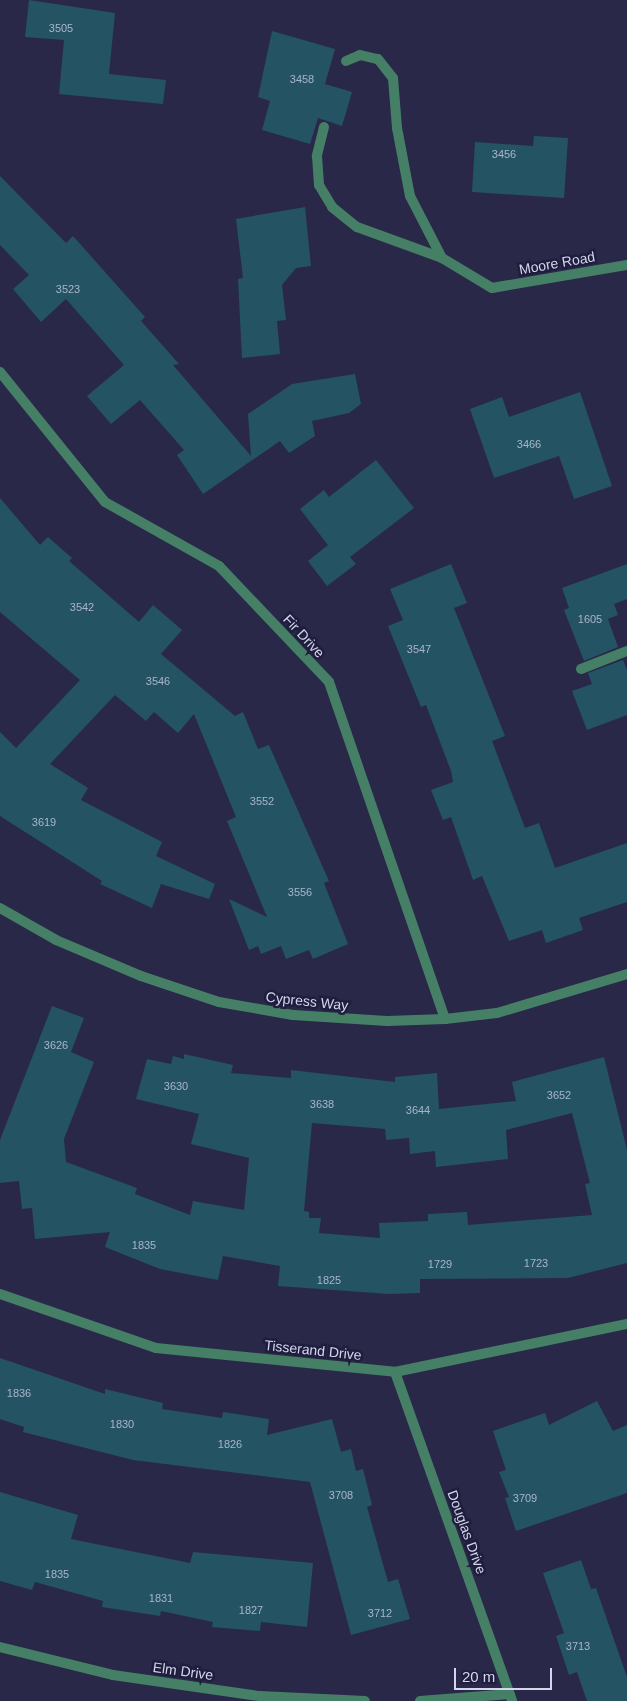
<!DOCTYPE html>
<style>
body{margin:0}
#map{position:relative;width:627px;height:1701px;overflow:hidden;background:#292849;font-family:Helvetica,sans-serif}
div>[style]{position:absolute}
[style*='--x']{left:calc(var(--x)*1px);top:calc(var(--y)*1px);width:calc(var(--w)*1px);rotate:calc(var(--a)*1deg)}
.building>*{inset:0;background:#245363}
.service>*{height:10px;margin:-5px;padding:0 5px;transform-origin:5px;border-radius:5px;background:#458066}
.minor>*{height:10px;margin:-5px;padding:0 5px;transform-origin:5px;border-radius:5px;background:#458066}
span{translate:-50% -50%;white-space:nowrap;text-align:center;line-height:1.15;-webkit-text-stroke:5px #201e3e;paint-order:stroke}
.number-label{font-size:11px;color:#a9b5ca}
.number-label span{-webkit-text-stroke-width:0}
.street-label{font-size:14px;color:#d5d6ec}
.scale{position:absolute;left:454px;top:1668px;width:98px;height:22px;box-sizing:border-box;border:2px solid #d5d6ec;border-top:0;padding-left:6px;font-size:15px;line-height:18px;white-space:nowrap;color:#d5d6ec;-webkit-text-stroke:4px #201e3e;paint-order:stroke}
</style>
<div id="map">
<div class="building">
<div style="clip-path:polygon(29px 0,115px 13px,109px 74px,166px 80px,163px 104px,59px 94px,64px 40px,25px 37px)"></div>
<div style="clip-path:polygon(272px 31px,335px 49px,325px 84px,352px 92px,342px 126px,318px 118px,310px 144px,262px 130px,270px 101px,258px 97px)"></div>
<div style="clip-path:polygon(534px 136px,568px 138px,564px 198px,472px 192px,475px 142px,533px 146px)"></div>
<div style="clip-path:polygon(0 176px,66px 243px,73px 236px,145px 317px,141px 321px,179px 364px,173px 365px,251px 456px,248px 414px,292px 384px,355px 374px,361px 404px,349px 413px,312px 421px,315px 436px,289px 453px,280px 441px,203px 494px,177px 455px,184px 450px,140px 400px,111px 424px,87px 396px,124px 365px,66px 299px,41px 322px,13px 289px,29px 275px,0 245px)"></div>
<div style="clip-path:polygon(305px 207px,311px 266px,296px 268px,282px 285px,286px 320px,277px 321px,280px 354px,242px 358px,238px 279px,243px 278px,236px 219px)"></div>
<div style="clip-path:polygon(580px 392px,612px 486px,574px 499px,559px 456px,494px 478px,470px 409px,502px 397px,509px 417px)"></div>
<div style="clip-path:polygon(376px 460px,414px 508px,350px 557px,356px 564px,327px 586px,308px 561px,328px 545px,300px 509px,324px 490px,329px 497px)"></div>
<div style="clip-path:polygon(0 498px,40px 545px,48px 537px,72px 558px,69px 561px,139px 622px,153px 605px,182px 630px,161px 654px,235px 716px,243px 712px,258px 749px,269px 745px,329px 881px,324px 883px,348px 944px,313px 959px,309px 950px,286px 959px,281px 946px,261px 954px,258px 946px,249px 950px,229px 899px,267px 917px,227px 821px,236px 817px,194px 714px,178px 733px,154px 712px,146px 721px,115px 695px,50px 764px,88px 788px,81px 800px,162px 842px,156px 856px,215px 884px,209px 899px,161px 884px,152px 908px,100px 884px,102px 881px,0 816px,0 732px,16px 748px,80px 680px,0 612px)"></div>
<div style="clip-path:polygon(451px 564px,467px 603px,454px 608px,505px 736px,492px 741px,525px 828px,539px 823px,555px 868px,627px 843px,627px 902px,579px 918px,583px 930px,546px 943px,542px 930px,509px 941px,482px 876px,473px 880px,451px 817px,443px 820px,431px 790px,453px 782px,451px 771px,426px 705px,421px 707px,388px 626px,403px 620px,390px 589px)"></div>
<div style="clip-path:polygon(627px 564px,627px 599px,614px 604px,618px 615px,608px 619px,618px 647px,584px 661px,564px 610px,569px 608px,562px 588px)"></div>
<div style="clip-path:polygon(623px 660px,627px 670px,627px 715px,587px 730px,572px 691px,592px 684px,588px 673px)"></div>
<div style="clip-path:polygon(evenodd,52px 1006px,84px 1018px,71px 1052px,94px 1062px,64px 1139px,66px 1162px,137px 1188px,135px 1194px,190px 1215px,193px 1201px,244px 1210px,249px 1158px,191px 1144px,199px 1114px,136px 1099px,147px 1059px,171px 1064px,173px 1056px,184px 1059px,184px 1054px,233px 1065px,231px 1073px,291px 1078px,291px 1070px,395px 1082px,395px 1077px,437px 1073px,439px 1109px,516px 1101px,512px 1082px,604px 1057px,627px 1150px,627px 1263px,568px 1278px,420px 1279px,420px 1293px,389px 1294px,278px 1286px,280px 1266px,223px 1256px,218px 1280px,160px 1269px,105px 1247px,110px 1232px,35px 1239px,32px 1208px,22px 1209px,19px 1181px,0 1183px,0 1140px,52px 1006px,572px 1113px,590px 1183px,585px 1184px,592px 1215px,468px 1225px,467px 1212px,428px 1214px,428px 1221px,379px 1223px,380px 1238px,319px 1233px,321px 1218px,309px 1218px,309px 1212px,304px 1211px,312px 1123px,385px 1129px,386px 1140px,409px 1138px,410px 1154px,435px 1151px,436px 1167px,508px 1159px,506px 1130px,572px 1113px)"></div>
<div style="clip-path:polygon(0 1358px,105px 1394px,105px 1389px,163px 1403px,162px 1409px,222px 1418px,223px 1412px,269px 1419px,267px 1435px,332px 1419px,341px 1452px,351px 1449px,356px 1471px,363px 1469px,372px 1505px,367px 1507px,388px 1582px,398px 1579px,410px 1619px,351px 1635px,310px 1482px,133px 1460px,23px 1432px,24px 1427px,0 1419px)"></div>
<div style="clip-path:polygon(597px 1401px,613px 1431px,627px 1425px,627px 1493px,516px 1531px,505px 1498px,509px 1497px,499px 1472px,506px 1470px,493px 1431px,545px 1413px,549px 1425px)"></div>
<div style="clip-path:polygon(0 1492px,78px 1515px,71px 1539px,190px 1563px,193px 1552px,313px 1563px,307px 1627px,261px 1622px,260px 1631px,212px 1627px,213px 1622px,161px 1611px,160px 1616px,102px 1607px,103px 1601px,35px 1582px,32px 1590px,0 1581px)"></div>
<div style="clip-path:polygon(581px 1560px,591px 1589px,596px 1588px,627px 1677px,627px 1701px,587px 1701px,577px 1672px,569px 1675px,556px 1636px,564px 1633px,543px 1573px)"></div>
</div>
<div class="service">
<div style="--x:346;--y:61;--w:15;--a:-23"></div>
<div style="--x:360;--y:55;--w:18;--a:13"></div>
<div style="--x:378;--y:59;--w:24;--a:52"></div>
<div style="--x:393;--y:78;--w:50;--a:85.4"></div>
<div style="--x:397;--y:128;--w:69;--a:79.2"></div>
<div style="--x:410;--y:196;--w:70;--a:62.7"></div>
<div style="--x:442;--y:258;--w:58;--a:31"></div>
<div style="--x:324;--y:127;--w:30;--a:104"></div>
<div style="--x:317;--y:156;--w:29;--a:86"></div>
<div style="--x:319;--y:185;--w:26;--a:59"></div>
<div style="--x:332;--y:207;--w:32;--a:39"></div>
<div style="--x:357;--y:227;--w:90;--a:20"></div>
</div>
<div class="minor">
<div style="--x:492;--y:288;--w:137;--a:-9.7"></div>
<div style="--x:0;--y:372;--w:167;--a:51.1"></div>
<div style="--x:105;--y:502;--w:131;--a:29.3"></div>
<div style="--x:219;--y:566;--w:160;--a:46.5"></div>
<div style="--x:329;--y:682;--w:356;--a:71"></div>
<div style="--x:581;--y:669;--w:49;--a:-21.4"></div>
<div style="--x:0;--y:908;--w:64;--a:29.7"></div>
<div style="--x:56;--y:940;--w:92;--a:23"></div>
<div style="--x:141;--y:976;--w:82;--a:18.4"></div>
<div style="--x:219;--y:1002;--w:75;--a:10"></div>
<div style="--x:293;--y:1015;--w:94;--a:3.7"></div>
<div style="--x:387;--y:1021;--w:58;--a:-2"></div>
<div style="--x:445;--y:1019;--w:52;--a:-6.6"></div>
<div style="--x:497;--y:1013;--w:136;--a:-16.7"></div>
<div style="--x:0;--y:1294;--w:165;--a:19.1"></div>
<div style="--x:156;--y:1348;--w:240;--a:5.7"></div>
<div style="--x:395;--y:1372;--w:237;--a:-11.7"></div>
<div style="--x:395;--y:1372;--w:349;--a:70.4"></div>
<div style="--x:0;--y:1647;--w:116;--a:13.9"></div>
<div style="--x:113;--y:1675;--w:148;--a:8.2"></div>
<div style="--x:259;--y:1696;--w:106;--a:2.7"></div>
<div style="--x:420;--y:1701;--w:90;--a:-4.4"></div>
</div>
<div class="number-label">
<span style="left:61px;top:28px">3505</span>
<span style="left:302px;top:79px">3458</span>
<span style="left:504px;top:154px">3456</span>
<span style="left:68px;top:289px">3523</span>
<span style="left:529px;top:444px">3466</span>
<span style="left:82px;top:607px">3542</span>
<span style="left:590px;top:619px">1605</span>
<span style="left:419px;top:649px">3547</span>
<span style="left:158px;top:681px">3546</span>
<span style="left:262px;top:801px">3552</span>
<span style="left:44px;top:822px">3619</span>
<span style="left:300px;top:892px">3556</span>
<span style="left:56px;top:1045px">3626</span>
<span style="left:176px;top:1086px">3630</span>
<span style="left:559px;top:1095px">3652</span>
<span style="left:322px;top:1104px">3638</span>
<span style="left:418px;top:1110px">3644</span>
<span style="left:144px;top:1245px">1835</span>
<span style="left:536px;top:1263px">1723</span>
<span style="left:440px;top:1264px">1729</span>
<span style="left:329px;top:1280px">1825</span>
<span style="left:19px;top:1393px">1836</span>
<span style="left:122px;top:1424px">1830</span>
<span style="left:230px;top:1444px">1826</span>
<span style="left:341px;top:1495px">3708</span>
<span style="left:525px;top:1498px">3709</span>
<span style="left:57px;top:1574px">1835</span>
<span style="left:161px;top:1598px">1831</span>
<span style="left:251px;top:1610px">1827</span>
<span style="left:380px;top:1613px">3712</span>
<span style="left:578px;top:1646px">3713</span>
</div>
<div class="street-label">
<span style="left:557px;top:263px;rotate:-10deg">Moore Road</span>
<span style="left:304px;top:636px;rotate:47deg">Fir Drive</span>
<span style="left:307px;top:1001px;rotate:6deg">Cypress Way</span>
<span style="left:313px;top:1350px;rotate:6deg">Tisserand Drive</span>
<span style="left:467px;top:1532px;rotate:70deg">Douglas Drive</span>
<span style="left:183px;top:1671px;rotate:8deg">Elm Drive</span>
</div>
<div class="scale">20 m</div>
</div>
